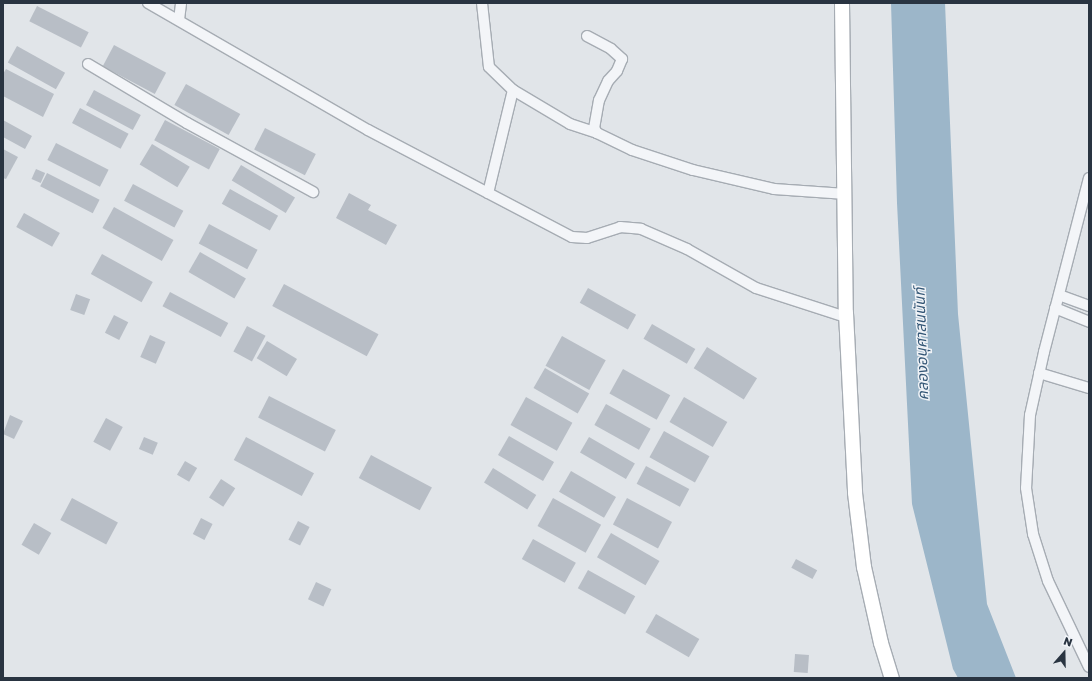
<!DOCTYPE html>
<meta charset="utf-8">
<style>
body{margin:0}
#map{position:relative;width:1092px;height:681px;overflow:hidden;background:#e1e5e9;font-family:"Golos Text","Noto Sans Thai",sans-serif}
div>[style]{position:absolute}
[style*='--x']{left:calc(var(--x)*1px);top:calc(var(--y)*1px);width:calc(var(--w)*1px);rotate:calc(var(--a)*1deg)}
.water>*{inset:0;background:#9cb6c9}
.building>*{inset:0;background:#b8bec6;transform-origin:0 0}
.roads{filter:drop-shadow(1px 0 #a6acb3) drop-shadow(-1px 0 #a6acb3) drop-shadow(0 1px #a6acb3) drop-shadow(0 -1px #a6acb3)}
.street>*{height:10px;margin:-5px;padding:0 5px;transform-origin:5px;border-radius:5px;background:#f3f5f8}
.secondary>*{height:14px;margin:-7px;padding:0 7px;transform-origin:7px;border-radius:7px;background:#fff}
span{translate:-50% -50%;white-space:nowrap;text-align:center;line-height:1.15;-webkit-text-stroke:3px #f0f3f7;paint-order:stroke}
.water-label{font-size:15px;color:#335675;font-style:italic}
.frame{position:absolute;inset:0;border:4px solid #293441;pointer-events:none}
.north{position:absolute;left:1044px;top:633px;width:40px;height:40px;-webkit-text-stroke:3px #f0f3f7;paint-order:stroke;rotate:20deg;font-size:11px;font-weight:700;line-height:16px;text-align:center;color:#293441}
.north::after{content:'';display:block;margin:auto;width:14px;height:18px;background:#293441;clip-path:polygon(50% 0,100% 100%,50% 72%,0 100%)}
</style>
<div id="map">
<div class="water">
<div style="clip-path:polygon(891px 3px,945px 3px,958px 314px,987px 604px,1016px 678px,958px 678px,953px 669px,912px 504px,897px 203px)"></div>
</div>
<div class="building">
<div style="left:37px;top:6px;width:58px;height:17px;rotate:27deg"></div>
<div style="left:114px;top:45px;width:59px;height:24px;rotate:28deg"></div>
<div style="left:17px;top:46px;width:55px;height:19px;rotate:29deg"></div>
<div style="clip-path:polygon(6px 69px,54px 94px,43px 117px,3px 96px,3px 74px)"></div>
<div style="left:186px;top:84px;width:62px;height:24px;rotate:29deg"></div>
<div style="left:94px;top:90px;width:53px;height:17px;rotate:28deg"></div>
<div style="left:80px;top:108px;width:55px;height:17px;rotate:28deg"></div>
<div style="clip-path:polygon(3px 120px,32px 136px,25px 149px,3px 137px)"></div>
<div style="left:165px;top:120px;width:62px;height:23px;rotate:28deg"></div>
<div style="left:265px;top:128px;width:57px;height:24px;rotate:27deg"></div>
<div style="left:56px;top:143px;width:59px;height:19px;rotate:27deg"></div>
<div style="left:152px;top:144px;width:44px;height:24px;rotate:31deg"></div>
<div style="clip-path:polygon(3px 149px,18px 157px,6px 179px,3px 178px)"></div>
<div style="left:241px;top:165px;width:63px;height:18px;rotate:31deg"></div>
<div style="left:36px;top:169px;width:10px;height:11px;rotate:24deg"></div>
<div style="left:47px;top:173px;width:59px;height:15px;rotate:27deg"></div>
<div style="left:133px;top:184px;width:57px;height:19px;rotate:28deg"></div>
<div style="left:230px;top:189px;width:55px;height:17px;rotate:29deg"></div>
<div style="clip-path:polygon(349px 193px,371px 205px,368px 210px,397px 225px,386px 245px,336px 218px)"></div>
<div style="left:114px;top:207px;width:68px;height:24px;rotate:29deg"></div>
<div style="left:24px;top:213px;width:41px;height:16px;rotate:29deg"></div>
<div style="left:209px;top:224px;width:55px;height:22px;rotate:28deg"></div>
<div style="left:200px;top:252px;width:53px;height:23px;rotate:30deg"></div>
<div style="left:102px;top:254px;width:58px;height:23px;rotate:29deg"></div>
<div style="left:284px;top:284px;width:107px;height:25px;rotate:28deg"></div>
<div style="left:588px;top:288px;width:55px;height:17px;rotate:29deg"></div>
<div style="left:170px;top:292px;width:66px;height:16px;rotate:28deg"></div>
<div style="left:76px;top:294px;width:15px;height:17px;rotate:20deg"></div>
<div style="left:114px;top:315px;width:16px;height:20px;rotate:27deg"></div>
<div style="left:652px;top:324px;width:50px;height:17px;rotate:30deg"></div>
<div style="left:247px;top:326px;width:21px;height:29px;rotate:28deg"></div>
<div style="left:150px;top:335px;width:17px;height:24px;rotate:24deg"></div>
<div style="left:562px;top:336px;width:50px;height:34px;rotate:29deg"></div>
<div style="left:267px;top:341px;width:35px;height:20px;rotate:31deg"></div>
<div style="left:707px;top:347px;width:59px;height:25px;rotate:32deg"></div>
<div style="left:545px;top:368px;width:51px;height:23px;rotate:30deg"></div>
<div style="left:623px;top:369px;width:54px;height:28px;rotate:29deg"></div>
<div style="left:269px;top:396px;width:75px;height:24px;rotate:27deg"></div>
<div style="left:526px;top:397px;width:53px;height:32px;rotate:29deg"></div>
<div style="left:684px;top:397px;width:50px;height:29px;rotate:30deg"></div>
<div style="left:606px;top:404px;width:51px;height:24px;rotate:29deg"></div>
<div style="clip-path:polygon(10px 415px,23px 421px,14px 439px,3px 434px)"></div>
<div style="left:106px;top:418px;width:19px;height:27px;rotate:28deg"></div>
<div style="left:664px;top:431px;width:52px;height:30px;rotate:29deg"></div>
<div style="left:509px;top:436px;width:52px;height:22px;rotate:30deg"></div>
<div style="left:144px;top:437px;width:15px;height:13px;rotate:23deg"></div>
<div style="left:246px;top:437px;width:77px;height:26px;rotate:28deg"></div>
<div style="left:589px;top:437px;width:53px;height:18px;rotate:30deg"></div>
<div style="left:371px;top:455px;width:69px;height:26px;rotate:28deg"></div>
<div style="left:185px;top:461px;width:14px;height:16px;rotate:30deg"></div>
<div style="left:646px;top:466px;width:49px;height:20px;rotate:28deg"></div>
<div style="left:493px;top:468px;width:51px;height:17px;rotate:32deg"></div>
<div style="left:571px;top:471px;width:52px;height:24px;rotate:30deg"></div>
<div style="left:221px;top:479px;width:17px;height:22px;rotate:33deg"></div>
<div style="left:72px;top:498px;width:52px;height:25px;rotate:28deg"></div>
<div style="left:553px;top:498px;width:55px;height:32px;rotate:29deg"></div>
<div style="left:627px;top:498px;width:51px;height:30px;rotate:28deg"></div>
<div style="left:201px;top:518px;width:13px;height:18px;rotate:27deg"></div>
<div style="left:298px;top:521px;width:13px;height:21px;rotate:27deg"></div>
<div style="left:34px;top:523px;width:20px;height:25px;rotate:30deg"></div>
<div style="left:611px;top:533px;width:56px;height:28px;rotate:30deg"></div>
<div style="left:533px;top:539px;width:49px;height:23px;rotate:29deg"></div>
<div style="left:796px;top:559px;width:24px;height:10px;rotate:28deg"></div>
<div style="left:588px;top:570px;width:54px;height:21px;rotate:29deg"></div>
<div style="left:316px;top:582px;width:17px;height:19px;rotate:25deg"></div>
<div style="left:656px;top:614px;width:50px;height:21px;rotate:30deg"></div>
<div style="left:795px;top:654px;width:14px;height:18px;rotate:4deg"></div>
</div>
<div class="roads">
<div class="street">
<div style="--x:148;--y:3;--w:254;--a:30"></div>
<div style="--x:368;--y:130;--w:230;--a:27.7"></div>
<div style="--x:572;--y:237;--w:15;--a:4"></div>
<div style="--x:587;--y:238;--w:35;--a:-18"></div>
<div style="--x:620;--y:227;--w:21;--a:5"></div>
<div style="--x:641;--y:229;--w:50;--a:23.5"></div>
<div style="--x:687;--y:249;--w:79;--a:29.5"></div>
<div style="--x:756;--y:288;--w:95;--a:17.9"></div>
<div style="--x:482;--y:3;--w:64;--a:83.8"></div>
<div style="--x:489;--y:67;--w:33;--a:44"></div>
<div style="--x:513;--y:90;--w:106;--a:103.6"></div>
<div style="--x:179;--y:20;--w:17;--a:-83"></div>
<div style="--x:587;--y:36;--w:27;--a:28"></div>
<div style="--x:611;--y:49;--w:15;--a:42"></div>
<div style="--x:622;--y:59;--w:13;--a:113"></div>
<div style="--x:617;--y:71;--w:13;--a:132"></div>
<div style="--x:608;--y:81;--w:21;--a:115"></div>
<div style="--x:599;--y:100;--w:28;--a:100"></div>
<div style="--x:594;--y:128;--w:6;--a:59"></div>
<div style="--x:597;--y:133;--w:39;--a:26"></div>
<div style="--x:632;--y:150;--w:64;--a:18.2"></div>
<div style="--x:693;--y:170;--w:83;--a:13.2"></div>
<div style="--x:774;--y:189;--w:72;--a:4"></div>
<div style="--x:88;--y:64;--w:115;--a:30.8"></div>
<div style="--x:187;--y:123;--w:144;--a:28.7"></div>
<div style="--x:513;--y:90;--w:66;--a:30.8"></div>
<div style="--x:570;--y:124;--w:28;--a:18"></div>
<div style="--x:1089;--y:178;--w:180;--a:104.5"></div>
<div style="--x:1044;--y:352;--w:65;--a:102.5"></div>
<div style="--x:1030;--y:415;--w:73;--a:93.1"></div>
<div style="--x:1026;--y:488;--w:47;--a:81.3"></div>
<div style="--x:1033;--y:534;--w:49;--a:72.3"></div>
<div style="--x:1048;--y:581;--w:95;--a:64.5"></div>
<div style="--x:1059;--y:295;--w:32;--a:20"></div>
<div style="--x:1055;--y:308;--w:37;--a:22"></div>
<div style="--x:1039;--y:373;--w:52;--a:16.7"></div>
</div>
<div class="secondary">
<div style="--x:842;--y:3;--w:310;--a:89.3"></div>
<div style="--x:846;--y:313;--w:180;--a:87.1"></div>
<div style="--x:855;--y:493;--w:75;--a:83.1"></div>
<div style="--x:864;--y:567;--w:78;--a:77.4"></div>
<div style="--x:881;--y:643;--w:37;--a:73"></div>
</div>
</div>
<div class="water-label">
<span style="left:921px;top:344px;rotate:-92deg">คลองอนุศาสนนันท์</span>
</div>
<div class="frame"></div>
<div class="north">N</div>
</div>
